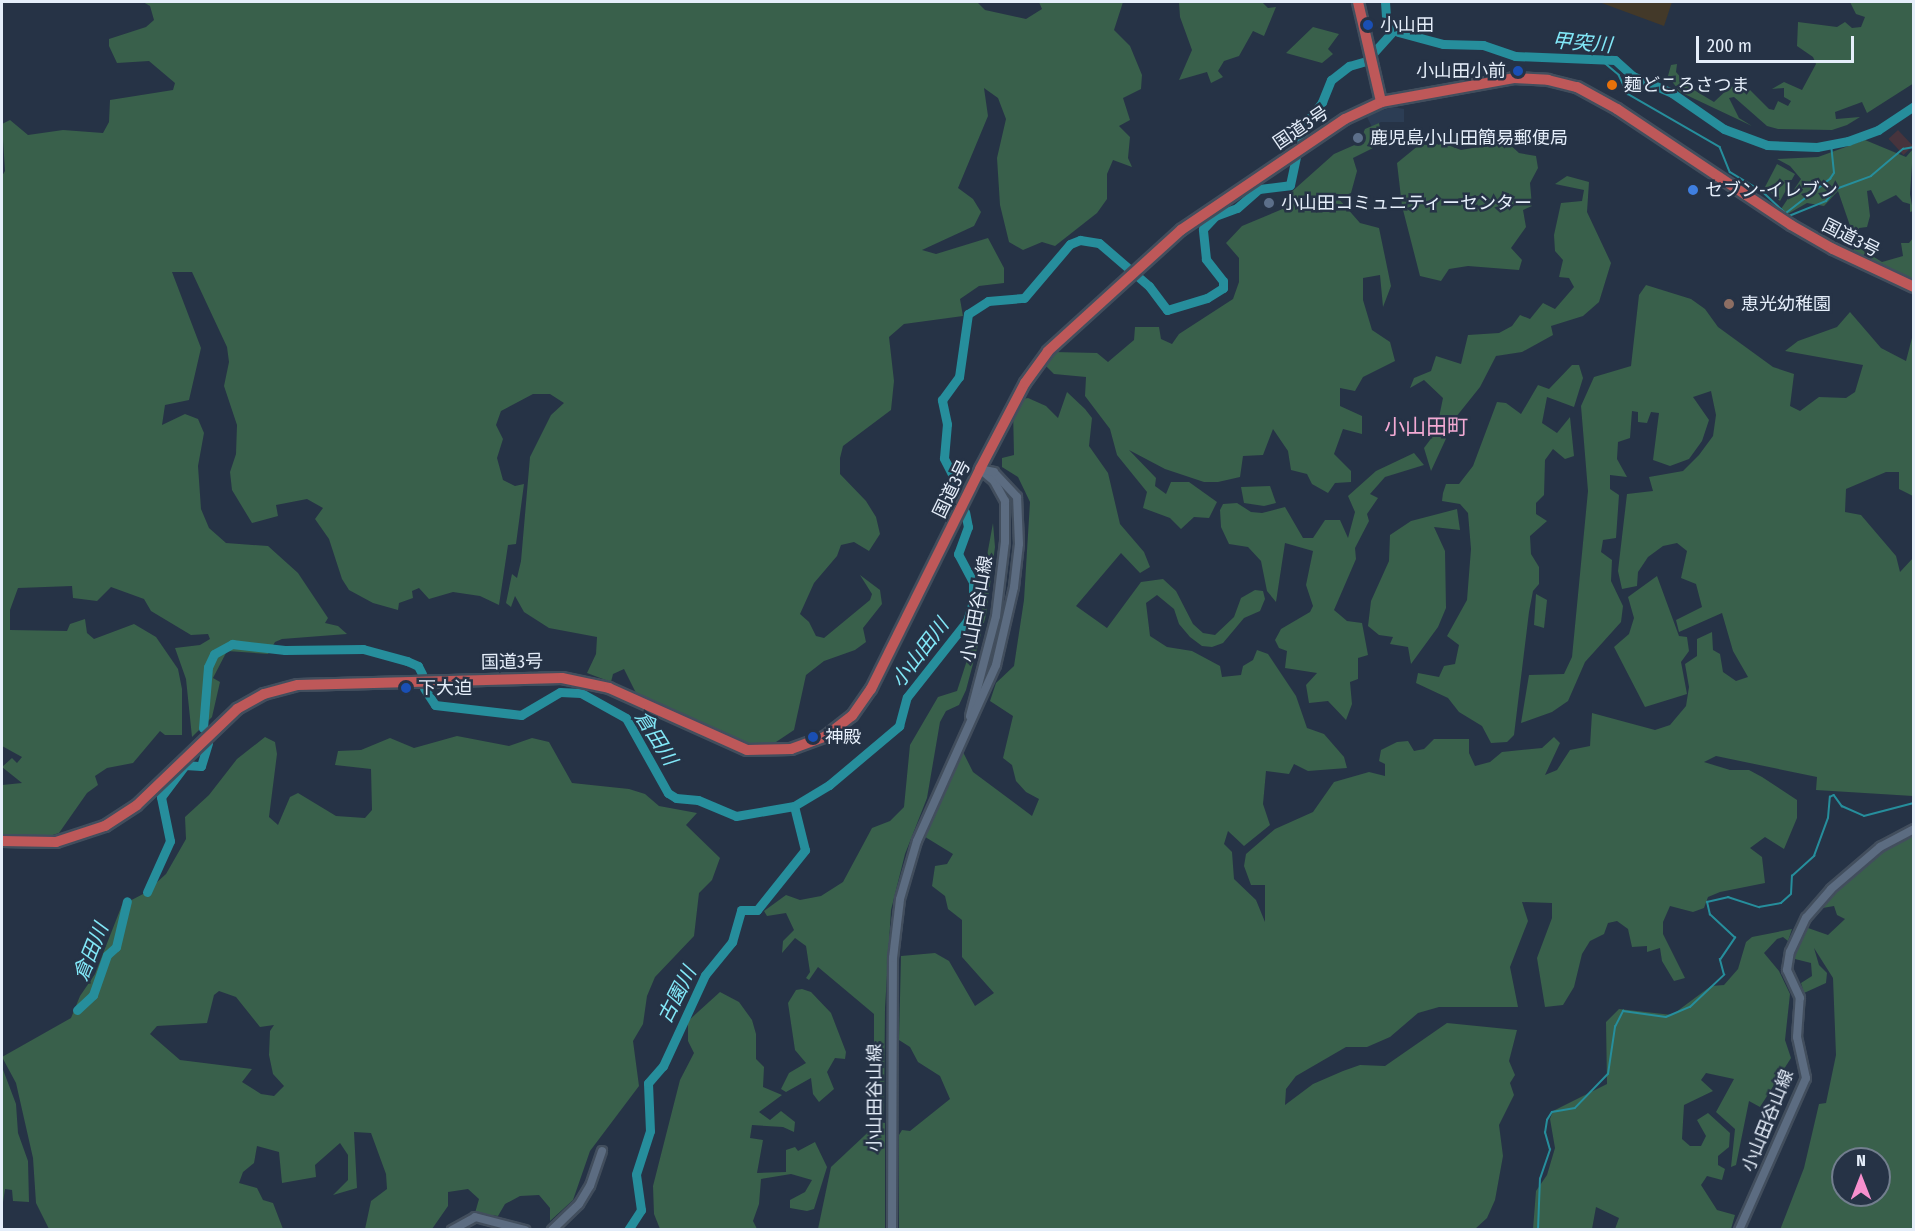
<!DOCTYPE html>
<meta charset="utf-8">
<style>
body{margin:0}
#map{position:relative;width:1915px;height:1231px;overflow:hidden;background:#263346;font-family:"Fira Sans Condensed","Noto Sans JP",sans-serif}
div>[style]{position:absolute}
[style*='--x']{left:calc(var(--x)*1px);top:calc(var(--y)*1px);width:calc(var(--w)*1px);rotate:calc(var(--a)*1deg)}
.built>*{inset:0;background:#2c3d54}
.industrial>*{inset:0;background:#47343d;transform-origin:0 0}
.education>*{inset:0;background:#433929}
.green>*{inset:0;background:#39604b}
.stream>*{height:1.5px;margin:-0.75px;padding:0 0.75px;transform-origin:0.75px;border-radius:0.75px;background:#268e9c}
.river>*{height:9px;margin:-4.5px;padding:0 4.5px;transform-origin:4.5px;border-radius:4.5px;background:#268e9c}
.roads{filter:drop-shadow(2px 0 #424e5d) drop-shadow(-2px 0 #424e5d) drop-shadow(0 2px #424e5d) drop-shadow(0 -2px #424e5d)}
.tertiary>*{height:8px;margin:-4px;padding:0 4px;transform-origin:4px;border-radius:4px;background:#5c6c81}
.secondary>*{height:8px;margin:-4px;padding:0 4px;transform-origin:4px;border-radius:4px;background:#5c6c81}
.trunk>*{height:10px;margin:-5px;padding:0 5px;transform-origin:5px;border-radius:5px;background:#be5859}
.dots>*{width:16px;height:16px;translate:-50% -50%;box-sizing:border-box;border:3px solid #263346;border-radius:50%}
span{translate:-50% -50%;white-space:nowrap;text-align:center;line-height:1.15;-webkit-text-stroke:5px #263346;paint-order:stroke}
.poi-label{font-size:18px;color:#e5eefa}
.left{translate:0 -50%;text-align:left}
.right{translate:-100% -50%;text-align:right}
.street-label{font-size:18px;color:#e5eefa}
.water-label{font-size:20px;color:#82e8f8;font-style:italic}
.quarter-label{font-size:21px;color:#f3aad4}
.frame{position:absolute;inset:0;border:3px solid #e5eefa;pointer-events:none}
.north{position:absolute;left:1831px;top:1147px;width:60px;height:60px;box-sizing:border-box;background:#263346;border:2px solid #727e8e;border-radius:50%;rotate:0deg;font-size:16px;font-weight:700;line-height:24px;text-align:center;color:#e5eefa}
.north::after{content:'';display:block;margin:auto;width:21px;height:27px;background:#f790ce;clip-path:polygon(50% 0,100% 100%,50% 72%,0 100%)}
.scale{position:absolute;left:1696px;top:36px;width:158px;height:27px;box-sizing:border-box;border:3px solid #e5eefa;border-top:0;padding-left:8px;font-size:18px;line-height:21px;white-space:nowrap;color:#e5eefa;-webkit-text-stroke:4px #263346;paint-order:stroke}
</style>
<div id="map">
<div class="built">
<div style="clip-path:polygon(1393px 107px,1404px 109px,1404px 122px,1381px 122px,1372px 127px,1366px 115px)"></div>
</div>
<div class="industrial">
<div style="left:1898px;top:130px;width:22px;height:13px;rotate:47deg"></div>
</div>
<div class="education">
<div style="clip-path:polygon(1599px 2px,1672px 2px,1664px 26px)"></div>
</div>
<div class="green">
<div style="clip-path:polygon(143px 2px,977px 2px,985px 10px,1026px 19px,1042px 9px,1039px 2px,1123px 2px,1114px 30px,1130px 46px,1142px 75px,1141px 89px,1123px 98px,1130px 120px,1119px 126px,1130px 137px,1128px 158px,1132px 167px,1113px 160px,1107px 174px,1107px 199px,1097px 213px,1055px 246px,1042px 242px,1023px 250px,1009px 242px,1000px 205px,997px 158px,1006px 119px,998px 98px,984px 88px,988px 116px,958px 188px,973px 199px,981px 212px,974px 226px,922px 250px,936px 254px,988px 238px,1004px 268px,1004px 283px,979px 286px,960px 299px,963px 316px,904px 324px,889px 337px,894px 381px,891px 410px,843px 446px,840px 458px,840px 474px,866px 501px,876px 517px,880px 534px,869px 551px,854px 542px,841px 545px,837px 556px,814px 583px,800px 614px,809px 622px,816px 636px,824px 638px,870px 600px,872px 594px,860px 575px,880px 590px,882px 604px,863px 628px,866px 642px,855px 650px,824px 661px,806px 675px,794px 730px,776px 742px,760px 746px,734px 743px,636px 693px,624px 669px,613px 674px,611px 682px,587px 673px,596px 654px,597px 637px,549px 628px,524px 612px,515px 596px,511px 607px,506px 603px,512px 574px,517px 578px,521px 561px,530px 457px,551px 415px,564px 403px,550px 394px,533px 394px,501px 411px,496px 425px,503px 439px,497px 458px,503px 480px,515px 486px,524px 484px,516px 544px,508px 545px,499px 605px,480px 596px,453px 592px,429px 599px,419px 588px,412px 591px,413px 598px,399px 603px,398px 610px,373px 603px,349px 590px,342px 579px,329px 539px,315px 519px,323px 508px,307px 499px,276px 505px,278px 516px,252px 523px,232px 490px,230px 472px,236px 454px,237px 425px,224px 386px,229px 362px,227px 347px,192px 272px,172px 272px,201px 348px,189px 400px,165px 405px,162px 425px,185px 414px,198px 419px,204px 433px,198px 466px,201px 509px,209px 528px,226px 543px,268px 546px,298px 573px,328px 618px,325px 623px,338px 626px,347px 634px,282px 639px,275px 642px,268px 654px,227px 651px,213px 678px,220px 682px,212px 717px,192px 737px,186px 679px,175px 648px,200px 645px,210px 639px,208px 634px,191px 635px,151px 611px,144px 599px,111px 587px,97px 601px,73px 598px,72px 586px,18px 588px,10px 610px,10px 630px,67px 631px,70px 624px,85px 619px,87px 633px,94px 639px,134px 624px,156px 637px,178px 669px,182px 689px,182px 735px,165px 735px,160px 731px,133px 763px,107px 768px,95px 776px,98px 785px,87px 793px,59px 833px,40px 839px,2px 838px,2px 785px,22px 783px,2px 767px,12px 758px,17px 763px,22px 757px,2px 746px,2px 176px,5px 171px,2px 124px,10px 120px,28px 135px,63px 130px,103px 133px,109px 122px,110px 100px,173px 90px,175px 83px,149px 61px,117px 63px,109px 46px,109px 39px,146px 27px,154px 20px,150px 6px)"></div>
<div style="clip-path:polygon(1179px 2px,1262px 2px,1268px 8px,1276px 7px,1264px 36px,1253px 31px,1239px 56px,1224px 61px,1218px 71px,1223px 77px,1211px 83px,1207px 72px,1179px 80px,1192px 50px,1180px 17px)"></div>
<div style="clip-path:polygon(1850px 2px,1913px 2px,1914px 83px,1867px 113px,1862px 102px,1835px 112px,1836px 119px,1860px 117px,1847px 125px,1832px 130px,1778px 129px,1767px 126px,1734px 97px,1729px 98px,1739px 118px,1752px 126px,1680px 92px,1668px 76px,1671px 65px,1677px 64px,1676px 72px,1689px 87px,1714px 102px,1731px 86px,1741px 91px,1750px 90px,1769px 109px,1774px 110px,1778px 101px,1788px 106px,1791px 101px,1784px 97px,1784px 88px,1772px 89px,1784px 82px,1802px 90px,1816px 64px,1813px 57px,1797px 46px,1798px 22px,1837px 27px,1845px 22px,1852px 28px,1861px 27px,1865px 17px,1856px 14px)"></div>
<div style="clip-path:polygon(1313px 27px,1339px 34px,1328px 49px,1333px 54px,1322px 63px,1286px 53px)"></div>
<div style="clip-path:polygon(1379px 123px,1381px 133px,1373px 136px,1373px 148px,1353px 158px,1357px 171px,1351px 193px,1338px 198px,1360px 223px,1379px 228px,1391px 286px,1383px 307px,1380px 275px,1363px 278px,1363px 300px,1372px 330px,1390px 342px,1395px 361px,1363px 377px,1355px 391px,1340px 388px,1340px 406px,1362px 416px,1362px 434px,1343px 429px,1334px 454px,1351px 471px,1351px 482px,1335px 483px,1328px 493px,1312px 484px,1307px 474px,1291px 470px,1288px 451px,1273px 429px,1263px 455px,1243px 456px,1240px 477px,1218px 482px,1204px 482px,1165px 469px,1129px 450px,1156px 478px,1155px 486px,1166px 494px,1171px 482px,1189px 482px,1217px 502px,1209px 518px,1194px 517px,1181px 529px,1170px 518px,1143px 508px,1147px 492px,1117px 455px,1110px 429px,1085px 396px,1086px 377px,1054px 374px,1044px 364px,1054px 352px,1097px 353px,1108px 362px,1134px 340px,1135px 327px,1159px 327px,1161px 339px,1172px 344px,1179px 334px,1233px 299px,1239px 282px,1239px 258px,1226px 243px,1242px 226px,1285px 208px,1288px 195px,1334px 154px,1359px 143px,1365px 129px)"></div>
<div style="clip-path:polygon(1865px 140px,1906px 157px,1913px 149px,1910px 194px,1913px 211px,1910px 212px,1910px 204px,1903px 202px,1896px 195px,1878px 204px,1871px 190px,1867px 191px,1870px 216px,1867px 227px,1859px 228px,1861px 249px,1882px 262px,1903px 256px,1901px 243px,1909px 243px,1913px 238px,1913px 284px,1853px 252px,1856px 243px,1838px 191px,1824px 206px,1807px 203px,1786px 215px,1781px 209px,1801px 179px,1790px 166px,1777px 159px,1818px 157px)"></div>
<div style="clip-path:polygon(1507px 142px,1519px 153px,1536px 156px,1538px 168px,1530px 183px,1532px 206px,1523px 210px,1526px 227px,1511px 248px,1522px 260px,1519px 270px,1468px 266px,1449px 269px,1441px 281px,1420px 276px,1402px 206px,1397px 163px,1419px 145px,1445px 144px,1461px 150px)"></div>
<div style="clip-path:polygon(1777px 164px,1795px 174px,1780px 201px,1765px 187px)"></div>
<div style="clip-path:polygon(1567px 176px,1589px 182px,1587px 212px,1611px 263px,1599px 302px,1583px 316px,1551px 326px,1553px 335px,1522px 352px,1496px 356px,1480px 387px,1456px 417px,1431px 471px,1424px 448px,1436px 432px,1443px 398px,1424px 380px,1410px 388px,1414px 378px,1431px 371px,1436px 356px,1461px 364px,1468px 335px,1499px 333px,1512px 326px,1520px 315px,1530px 319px,1543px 303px,1555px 309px,1574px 287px,1569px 278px,1559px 277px,1563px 260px,1555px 251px,1554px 235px,1561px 203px,1582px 201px,1584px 190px,1555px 184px)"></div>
<div style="clip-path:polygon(1646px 285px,1691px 299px,1705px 309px,1718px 327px,1773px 367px,1794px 374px,1790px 406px,1800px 411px,1819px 397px,1846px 398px,1855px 392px,1863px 365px,1785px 351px,1798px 341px,1837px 327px,1850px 312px,1881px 348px,1906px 361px,1913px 334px,1913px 496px,1899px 489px,1899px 472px,1886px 472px,1846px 489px,1845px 512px,1861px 515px,1896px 556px,1900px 572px,1913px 558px,1913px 796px,1816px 790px,1817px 777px,1716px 756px,1704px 762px,1730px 770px,1749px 770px,1762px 777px,1797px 800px,1797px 818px,1784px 849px,1765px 837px,1750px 848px,1762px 857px,1765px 883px,1720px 892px,1708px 897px,1704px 908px,1693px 912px,1670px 906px,1663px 922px,1663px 934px,1685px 978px,1674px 981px,1662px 961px,1660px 948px,1647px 952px,1647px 946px,1632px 947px,1628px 929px,1617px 921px,1608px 923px,1604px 934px,1590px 941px,1582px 954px,1574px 987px,1563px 1005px,1545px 1007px,1537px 958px,1552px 918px,1552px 903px,1522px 902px,1528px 921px,1510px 967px,1518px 1007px,1439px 1007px,1418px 1013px,1390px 1037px,1367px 1047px,1346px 1047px,1296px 1076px,1286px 1089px,1285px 1105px,1313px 1084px,1343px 1071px,1360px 1065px,1385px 1066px,1447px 1023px,1517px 1030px,1509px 1061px,1515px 1075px,1510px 1083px,1514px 1095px,1499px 1125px,1503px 1156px,1495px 1200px,1487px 1218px,1475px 1229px,899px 1230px,899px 1135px,902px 1130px,910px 1131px,950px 1099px,940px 1076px,918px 1062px,910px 1047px,899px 1040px,901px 956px,935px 953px,949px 961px,975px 1006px,994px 993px,962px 957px,962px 920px,948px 909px,945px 896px,932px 886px,935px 866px,947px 864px,953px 854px,922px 835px,963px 752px,973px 772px,1032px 816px,1039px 799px,1026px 792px,1016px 781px,1012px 765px,1003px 758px,1013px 716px,990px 701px,996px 683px,1014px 666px,1024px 600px,1030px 502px,1018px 477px,1002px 467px,1002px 458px,1014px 455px,1013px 409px,1017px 400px,1028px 398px,1046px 406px,1058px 418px,1067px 392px,1085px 409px,1092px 418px,1089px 446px,1108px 473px,1120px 524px,1144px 552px,1150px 567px,1140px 573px,1121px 553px,1076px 606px,1107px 628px,1141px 582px,1163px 579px,1176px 591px,1193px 624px,1203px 633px,1215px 635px,1234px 617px,1241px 598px,1255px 590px,1263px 591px,1265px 599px,1260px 611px,1244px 618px,1223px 643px,1212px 647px,1202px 646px,1190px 637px,1179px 624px,1174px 609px,1157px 595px,1146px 603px,1150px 636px,1167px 647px,1192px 651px,1220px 666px,1222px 677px,1241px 675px,1243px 666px,1253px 660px,1257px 650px,1268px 654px,1296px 696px,1307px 728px,1324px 734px,1344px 757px,1347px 768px,1308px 771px,1294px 764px,1289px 774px,1266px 771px,1263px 804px,1270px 825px,1244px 846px,1228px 831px,1224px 844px,1232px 852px,1234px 879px,1256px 900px,1265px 922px,1265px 885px,1251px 885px,1244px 866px,1246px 854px,1275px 829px,1313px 812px,1334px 782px,1369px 772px,1385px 776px,1385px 764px,1379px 761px,1381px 750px,1397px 742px,1408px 741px,1414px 751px,1424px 749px,1434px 739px,1469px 739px,1469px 753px,1475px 766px,1490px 762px,1502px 752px,1542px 748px,1554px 737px,1560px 743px,1545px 775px,1557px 770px,1570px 750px,1590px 746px,1592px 713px,1655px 730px,1670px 725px,1686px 706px,1689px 687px,1685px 664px,1697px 656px,1697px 639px,1712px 632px,1713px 650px,1720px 654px,1723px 672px,1736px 681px,1748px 677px,1733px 651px,1722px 613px,1679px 632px,1676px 620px,1702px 607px,1696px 584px,1681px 578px,1687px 551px,1677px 543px,1663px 546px,1648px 557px,1638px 572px,1637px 586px,1622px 589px,1618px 571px,1627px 494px,1653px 491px,1649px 477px,1683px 471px,1699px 455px,1713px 436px,1716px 415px,1711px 391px,1693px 397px,1709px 420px,1702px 441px,1689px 459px,1670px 466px,1653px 460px,1659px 413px,1651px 412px,1647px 423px,1638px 422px,1638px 412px,1632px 411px,1630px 438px,1618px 442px,1617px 459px,1627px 477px,1610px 475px,1610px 489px,1619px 495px,1616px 538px,1603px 540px,1601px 552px,1612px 560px,1611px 581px,1623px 606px,1621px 622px,1585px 662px,1568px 701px,1552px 712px,1521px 723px,1529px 675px,1564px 674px,1572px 657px,1588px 491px,1581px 406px,1594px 377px,1631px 366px,1639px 295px)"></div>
<div style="clip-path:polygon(1572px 365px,1579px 365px,1583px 378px,1574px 407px,1547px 397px,1542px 423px,1557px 433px,1570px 417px,1574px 456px,1565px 459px,1553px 449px,1545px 460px,1544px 495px,1536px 503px,1536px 514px,1547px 521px,1530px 536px,1531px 554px,1539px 567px,1539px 584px,1533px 591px,1529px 612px,1514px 735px,1507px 742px,1491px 743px,1482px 726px,1459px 712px,1448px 698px,1416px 683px,1418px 673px,1439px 677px,1444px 666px,1455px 664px,1459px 645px,1447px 636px,1467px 600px,1471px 549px,1468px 513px,1460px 504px,1442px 501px,1443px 493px,1446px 484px,1459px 484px,1473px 466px,1497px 402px,1506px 403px,1521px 414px,1538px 385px,1549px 389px)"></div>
<div style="clip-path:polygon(1414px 453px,1424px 465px,1385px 477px,1370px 494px,1378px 498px,1367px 514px,1369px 521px,1355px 548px,1356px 559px,1334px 610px,1347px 621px,1362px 623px,1368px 655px,1358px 658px,1358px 679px,1350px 682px,1352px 704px,1346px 720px,1328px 701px,1309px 703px,1306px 685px,1317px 673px,1285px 668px,1287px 651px,1279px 648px,1275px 640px,1281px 629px,1310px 612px,1313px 606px,1306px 585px,1313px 551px,1285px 543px,1276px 602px,1267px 591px,1261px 561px,1248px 547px,1229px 544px,1221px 527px,1220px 510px,1223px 504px,1237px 503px,1251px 512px,1262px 513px,1285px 507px,1303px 538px,1313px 538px,1325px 520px,1340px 520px,1348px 538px,1355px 512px,1348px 496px,1376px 471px)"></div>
<div style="clip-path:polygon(1270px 486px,1276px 503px,1264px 506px,1244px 503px,1241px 487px)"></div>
<div style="clip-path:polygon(1457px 509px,1460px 530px,1434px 527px,1445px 551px,1446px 608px,1438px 627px,1411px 664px,1408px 647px,1390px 644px,1393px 637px,1379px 635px,1368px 626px,1371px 601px,1389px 561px,1390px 535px,1411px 521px)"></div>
<div style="clip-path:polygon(993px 523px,995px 547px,986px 615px,966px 690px,959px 705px,946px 711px,940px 722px,927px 798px,905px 854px,891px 910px,885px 1008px,884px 1117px,874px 1087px,874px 1014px,818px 967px,809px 980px,806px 978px,810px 972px,806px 946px,795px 938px,782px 953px,783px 941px,794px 930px,786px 913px,767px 916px,764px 911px,786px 895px,800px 900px,821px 896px,843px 882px,872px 828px,890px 821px,904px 807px,910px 745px,938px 697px,957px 691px,969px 654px)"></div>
<div style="clip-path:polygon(1657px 576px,1679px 636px,1687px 637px,1689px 651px,1681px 662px,1687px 694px,1645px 707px,1614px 647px,1629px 634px,1634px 618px,1628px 597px)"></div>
<div style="clip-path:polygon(1536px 594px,1547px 600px,1544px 628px,1534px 625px)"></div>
<div style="clip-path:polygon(evenodd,457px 736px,509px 746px,532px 738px,549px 742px,572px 783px,629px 789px,645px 794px,659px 806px,697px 813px,686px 825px,720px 858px,712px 880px,699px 893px,694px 936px,655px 977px,647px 996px,643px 1024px,633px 1041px,639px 1086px,590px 1151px,573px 1200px,550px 1221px,550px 1208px,539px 1195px,520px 1196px,505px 1204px,498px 1216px,475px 1213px,479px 1199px,468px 1189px,448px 1192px,448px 1206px,432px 1229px,365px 1229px,371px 1201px,387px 1189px,386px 1174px,371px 1133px,354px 1132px,357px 1188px,333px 1195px,348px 1180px,348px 1155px,340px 1143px,315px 1165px,316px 1177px,282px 1183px,279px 1152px,257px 1146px,254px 1163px,243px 1172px,239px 1183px,257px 1188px,263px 1200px,273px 1203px,283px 1229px,49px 1229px,36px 1203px,33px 1158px,16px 1083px,2px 1057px,71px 1018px,80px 996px,95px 974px,122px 905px,145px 893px,166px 874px,186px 839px,185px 817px,209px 795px,237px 759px,265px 737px,275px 742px,277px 754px,269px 817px,278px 825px,290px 797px,298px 793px,336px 816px,365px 818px,372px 810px,371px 769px,335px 765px,338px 751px,361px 750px,390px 738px,414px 748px,457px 736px,219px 991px,236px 997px,260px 1027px,274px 1025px,270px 1031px,269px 1055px,273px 1074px,284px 1086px,274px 1096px,261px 1094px,242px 1082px,252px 1069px,180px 1060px,150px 1034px,157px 1026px,207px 1023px,214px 995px,219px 991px)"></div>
<div style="clip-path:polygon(evenodd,1913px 835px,1913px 1229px,1780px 1230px,1804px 1168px,1819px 1104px,1826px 1103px,1836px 1055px,1833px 978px,1814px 948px,1819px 965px,1827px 973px,1826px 983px,1804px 993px,1801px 983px,1812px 976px,1811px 963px,1791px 958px,1808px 928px,1828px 935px,1845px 919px,1837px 915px,1834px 906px,1817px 909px,1850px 875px,1892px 845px,1913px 835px,1843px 1159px,1879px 1159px,1879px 1195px,1843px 1195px,1843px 1159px)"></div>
<div style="clip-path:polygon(1792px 929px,1788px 941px,1783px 937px,1777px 939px,1764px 953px,1779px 971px,1790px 994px,1785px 1040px,1791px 1058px,1760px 1107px,1749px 1101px,1736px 1165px,1731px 1167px,1735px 1129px,1716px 1112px,1734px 1079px,1706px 1073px,1701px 1080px,1713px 1091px,1684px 1105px,1682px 1139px,1690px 1146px,1701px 1146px,1706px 1136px,1697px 1120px,1708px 1113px,1730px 1133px,1729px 1147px,1718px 1156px,1718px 1165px,1725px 1169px,1722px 1180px,1707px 1176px,1701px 1185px,1717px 1210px,1735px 1215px,1731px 1229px,1615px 1229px,1619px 1218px,1596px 1207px,1592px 1229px,1533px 1229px,1536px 1191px,1547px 1175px,1555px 1148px,1550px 1119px,1553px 1111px,1607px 1084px,1606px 1022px,1619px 1009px,1672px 1015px,1711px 986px,1724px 985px,1738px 969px,1746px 942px,1752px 937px)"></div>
<div style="clip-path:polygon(802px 989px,811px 992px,831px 1013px,846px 1052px,845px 1059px,835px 1058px,827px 1072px,834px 1089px,819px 1102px,813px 1094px,811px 1078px,786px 1092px,781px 1089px,789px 1073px,806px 1063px,795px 1050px,788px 1003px,796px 990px)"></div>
<div style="clip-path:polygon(720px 992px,739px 1002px,752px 1020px,756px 1034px,756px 1059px,764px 1067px,763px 1087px,782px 1095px,759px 1112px,770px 1120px,781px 1111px,795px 1122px,794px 1132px,783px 1127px,752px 1125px,750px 1138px,763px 1140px,757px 1173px,786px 1172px,786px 1150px,795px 1147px,798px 1151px,815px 1142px,827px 1167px,814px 1209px,807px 1211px,790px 1208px,790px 1200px,805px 1192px,812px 1180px,791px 1174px,761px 1179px,759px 1204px,753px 1221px,757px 1229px,660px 1229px,654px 1214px,653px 1186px,680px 1080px,694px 1053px,688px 1041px,688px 1021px)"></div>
<div style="clip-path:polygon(2px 1067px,16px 1104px,18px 1133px,28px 1161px,29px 1202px,13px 1201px,12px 1190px,5px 1189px,2px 1209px)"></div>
<div style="clip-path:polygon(879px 1122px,885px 1123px,885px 1229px,818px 1229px,831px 1167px)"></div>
</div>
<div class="stream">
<div style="--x:1599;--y:58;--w:26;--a:40"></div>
<div style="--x:1619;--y:75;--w:21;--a:65"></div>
<div style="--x:1628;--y:94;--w:106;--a:29.9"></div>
<div style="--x:1720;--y:147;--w:27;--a:68"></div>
<div style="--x:1730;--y:172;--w:37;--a:31"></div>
<div style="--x:1762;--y:191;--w:37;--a:43"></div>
<div style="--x:1789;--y:216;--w:40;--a:-22"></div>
<div style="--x:1826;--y:201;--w:16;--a:-50"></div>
<div style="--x:1836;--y:189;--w:37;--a:-20"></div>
<div style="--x:1871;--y:176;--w:42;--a:-40.2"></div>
<div style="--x:1903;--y:149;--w:11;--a:-10"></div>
<div style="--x:1786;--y:213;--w:56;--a:-37.7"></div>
<div style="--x:1830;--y:179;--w:7;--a:-56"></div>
<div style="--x:1834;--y:173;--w:28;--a:-96"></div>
<div style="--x:1538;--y:1230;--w:51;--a:-87.8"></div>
<div style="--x:1540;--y:1179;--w:31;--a:-71"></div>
<div style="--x:1550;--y:1150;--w:18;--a:-106"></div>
<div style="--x:1545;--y:1133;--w:13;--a:-81"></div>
<div style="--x:1547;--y:1120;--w:9;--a:-58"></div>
<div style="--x:1552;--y:1112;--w:23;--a:-10"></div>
<div style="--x:1575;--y:1108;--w:47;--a:-45.9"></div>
<div style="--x:1608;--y:1074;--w:48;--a:-81.5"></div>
<div style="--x:1615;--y:1027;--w:18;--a:-63"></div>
<div style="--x:1623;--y:1011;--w:43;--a:7.9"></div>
<div style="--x:1666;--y:1017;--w:26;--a:-23"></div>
<div style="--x:1690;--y:1007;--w:47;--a:-43.3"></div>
<div style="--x:1724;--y:975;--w:16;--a:-105"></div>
<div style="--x:1720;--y:960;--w:27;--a:-56"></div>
<div style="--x:1735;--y:938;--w:34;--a:-137"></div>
<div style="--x:1710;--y:915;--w:13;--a:-103"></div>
<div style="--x:1707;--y:902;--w:22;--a:-13"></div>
<div style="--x:1728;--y:897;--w:33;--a:18"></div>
<div style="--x:1759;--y:907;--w:22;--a:-10"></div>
<div style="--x:1781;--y:903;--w:13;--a:-42"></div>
<div style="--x:1791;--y:894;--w:18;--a:-87"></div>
<div style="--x:1792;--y:876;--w:30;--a:-42"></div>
<div style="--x:1814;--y:856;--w:40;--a:-69.8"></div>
<div style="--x:1828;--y:818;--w:21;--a:-85"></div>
<div style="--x:1830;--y:797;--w:4;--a:-27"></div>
<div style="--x:1834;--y:795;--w:14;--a:54"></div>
<div style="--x:1842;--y:806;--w:24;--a:24"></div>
<div style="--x:1864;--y:816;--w:52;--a:-14.6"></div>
</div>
<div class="river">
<div style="--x:1385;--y:2;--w:16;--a:86"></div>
<div style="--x:1386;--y:18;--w:18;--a:49"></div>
<div style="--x:1398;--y:32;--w:47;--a:14.9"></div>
<div style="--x:1443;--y:44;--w:40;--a:1.4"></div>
<div style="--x:1483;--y:45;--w:34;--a:19"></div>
<div style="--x:1515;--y:56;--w:100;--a:2.3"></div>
<div style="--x:1615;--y:60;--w:24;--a:42"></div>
<div style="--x:1633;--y:76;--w:43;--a:23.6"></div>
<div style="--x:1672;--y:93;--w:63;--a:34.7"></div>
<div style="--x:1724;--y:129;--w:46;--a:20.4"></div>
<div style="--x:1767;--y:145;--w:50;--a:2.3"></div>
<div style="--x:1817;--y:147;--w:32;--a:-11"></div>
<div style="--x:1848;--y:141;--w:32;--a:-20"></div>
<div style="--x:1878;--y:130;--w:43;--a:-33.7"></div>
<div style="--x:1301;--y:140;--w:16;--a:-76"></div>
<div style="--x:1305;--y:124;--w:28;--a:-52"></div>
<div style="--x:1322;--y:102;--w:24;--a:-68"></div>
<div style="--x:1331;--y:80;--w:23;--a:-38"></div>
<div style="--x:1349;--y:66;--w:18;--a:-16"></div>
<div style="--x:1366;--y:61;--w:42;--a:-47.9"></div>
<div style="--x:957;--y:484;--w:29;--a:-117"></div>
<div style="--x:944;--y:458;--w:34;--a:-85"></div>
<div style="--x:947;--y:424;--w:25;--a:-102"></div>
<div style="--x:942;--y:400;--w:29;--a:-54"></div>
<div style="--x:959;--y:377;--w:64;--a:-81.9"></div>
<div style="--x:968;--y:314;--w:24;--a:-33"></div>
<div style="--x:988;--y:301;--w:36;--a:-5"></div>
<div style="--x:1024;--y:298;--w:71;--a:-49.6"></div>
<div style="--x:1070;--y:244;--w:11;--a:-22"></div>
<div style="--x:1080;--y:240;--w:19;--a:9"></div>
<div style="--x:1099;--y:243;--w:66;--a:40.7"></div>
<div style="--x:1149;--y:286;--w:30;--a:53"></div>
<div style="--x:1167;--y:310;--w:42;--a:-16.7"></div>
<div style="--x:1207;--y:298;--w:19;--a:-32"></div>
<div style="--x:1223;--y:288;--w:7;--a:-90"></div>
<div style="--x:1223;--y:281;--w:28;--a:-128"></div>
<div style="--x:1206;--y:259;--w:30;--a:-96"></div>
<div style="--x:1203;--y:229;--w:18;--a:-47"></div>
<div style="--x:1215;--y:216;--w:23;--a:-20"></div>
<div style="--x:1237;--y:208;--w:29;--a:-41"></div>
<div style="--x:1259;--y:189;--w:31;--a:-7"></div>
<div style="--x:1290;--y:185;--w:33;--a:-78"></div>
<div style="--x:424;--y:688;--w:20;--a:57"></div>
<div style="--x:435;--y:705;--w:87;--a:6.6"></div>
<div style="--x:521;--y:715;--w:45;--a:-30.5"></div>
<div style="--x:560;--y:692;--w:21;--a:3"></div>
<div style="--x:581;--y:693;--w:51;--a:29.1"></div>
<div style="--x:626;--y:718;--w:86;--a:60.8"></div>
<div style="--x:668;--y:793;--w:9;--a:32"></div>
<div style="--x:676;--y:798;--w:22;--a:5"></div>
<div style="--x:698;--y:800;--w:41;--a:22.8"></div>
<div style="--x:736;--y:816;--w:59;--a:-9.8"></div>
<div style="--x:794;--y:806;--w:41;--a:-31"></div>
<div style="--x:829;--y:785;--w:92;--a:-40.1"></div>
<div style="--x:899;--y:726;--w:30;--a:-75"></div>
<div style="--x:907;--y:697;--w:97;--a:-51.7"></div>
<div style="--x:967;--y:621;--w:21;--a:-73"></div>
<div style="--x:973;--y:601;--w:19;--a:-90"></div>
<div style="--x:973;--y:582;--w:32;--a:-118"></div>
<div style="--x:958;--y:554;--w:29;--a:-70"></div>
<div style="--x:968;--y:527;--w:15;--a:-101"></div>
<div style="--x:203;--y:728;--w:61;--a:-85.3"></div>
<div style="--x:208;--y:667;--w:14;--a:-65"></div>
<div style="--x:214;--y:654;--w:21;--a:-29"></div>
<div style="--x:232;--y:644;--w:53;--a:6.5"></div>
<div style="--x:285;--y:650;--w:78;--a:-0.7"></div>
<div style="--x:363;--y:649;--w:46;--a:15.3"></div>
<div style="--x:407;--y:661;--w:12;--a:24"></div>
<div style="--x:418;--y:666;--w:9;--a:63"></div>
<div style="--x:147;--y:892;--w:56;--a:-65.7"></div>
<div style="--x:170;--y:841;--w:45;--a:-101.6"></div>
<div style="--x:161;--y:797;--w:40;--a:-53"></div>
<div style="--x:185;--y:765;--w:16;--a:4"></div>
<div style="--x:201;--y:766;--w:24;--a:-73"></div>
<div style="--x:77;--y:1010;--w:22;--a:-43"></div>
<div style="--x:93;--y:995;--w:42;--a:-70.7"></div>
<div style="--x:107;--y:955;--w:12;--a:-42"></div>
<div style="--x:116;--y:947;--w:47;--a:-76.6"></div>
<div style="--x:628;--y:1230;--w:24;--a:-57"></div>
<div style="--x:641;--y:1210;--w:36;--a:-98"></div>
<div style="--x:636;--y:1174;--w:45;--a:-72"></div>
<div style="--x:650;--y:1131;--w:48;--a:-92.4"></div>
<div style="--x:648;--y:1083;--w:23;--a:-49"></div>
<div style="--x:663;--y:1066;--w:100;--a:-65.2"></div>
<div style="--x:705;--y:975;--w:43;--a:-50.7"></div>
<div style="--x:732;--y:942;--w:33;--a:-74"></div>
<div style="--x:741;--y:910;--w:16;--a:0"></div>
<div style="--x:757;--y:910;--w:77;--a:-51.3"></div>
<div style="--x:805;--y:850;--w:45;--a:-104"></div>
</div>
<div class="roads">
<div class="tertiary">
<div style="--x:452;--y:1230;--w:26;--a:-29"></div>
<div style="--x:475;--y:1217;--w:52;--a:14.6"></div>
<div style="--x:552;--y:1230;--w:37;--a:-44"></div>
<div style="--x:579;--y:1204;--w:21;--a:-59"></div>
<div style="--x:590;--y:1186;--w:37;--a:-71"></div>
</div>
<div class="secondary">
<div style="--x:970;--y:716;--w:103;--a:-75.4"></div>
<div style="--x:996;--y:616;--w:75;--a:-83.1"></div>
<div style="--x:1005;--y:542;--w:41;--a:-90"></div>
<div style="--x:1005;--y:501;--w:23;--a:-119"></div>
<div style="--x:994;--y:481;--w:16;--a:-140"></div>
<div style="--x:892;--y:1230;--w:272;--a:-89.8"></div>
<div style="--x:893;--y:958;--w:59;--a:-83.2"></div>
<div style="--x:900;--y:899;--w:60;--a:-73.7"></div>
<div style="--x:917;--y:841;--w:193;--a:-65.8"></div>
<div style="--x:996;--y:665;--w:80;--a:-77"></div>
<div style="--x:1014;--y:587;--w:43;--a:-83.4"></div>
<div style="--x:1019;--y:544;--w:47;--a:-92.4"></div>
<div style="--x:1017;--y:497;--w:34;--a:-133"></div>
<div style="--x:994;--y:472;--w:14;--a:-168"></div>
<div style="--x:1739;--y:1230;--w:166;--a:-66.2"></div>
<div style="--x:1806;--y:1078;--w:42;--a:-102.4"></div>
<div style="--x:1797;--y:1037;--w:39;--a:-86"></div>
<div style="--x:1800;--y:998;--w:31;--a:-115"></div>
<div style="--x:1787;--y:970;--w:18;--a:-81"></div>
<div style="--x:1790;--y:952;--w:38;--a:-65"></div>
<div style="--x:1806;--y:918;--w:38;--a:-49"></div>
<div style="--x:1831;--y:889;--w:65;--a:-40.6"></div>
<div style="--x:1880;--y:847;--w:38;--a:-28"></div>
</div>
<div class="trunk">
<div style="--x:1358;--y:2;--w:103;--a:77"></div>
<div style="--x:2;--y:841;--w:54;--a:1.1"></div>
<div style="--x:56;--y:842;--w:52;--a:-18.1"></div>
<div style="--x:105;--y:826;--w:38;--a:-33"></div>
<div style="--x:137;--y:805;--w:139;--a:-43.8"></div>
<div style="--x:237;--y:709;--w:31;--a:-29"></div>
<div style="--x:264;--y:694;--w:35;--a:-15"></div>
<div style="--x:298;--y:685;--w:264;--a:-1.5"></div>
<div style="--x:562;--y:678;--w:48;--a:12"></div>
<div style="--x:609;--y:688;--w:151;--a:24.2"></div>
<div style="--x:747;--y:750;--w:44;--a:-1.3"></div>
<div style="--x:791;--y:749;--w:37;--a:-20"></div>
<div style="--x:826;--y:736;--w:33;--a:-38"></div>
<div style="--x:852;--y:716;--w:33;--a:-55"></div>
<div style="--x:871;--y:689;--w:246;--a:-63.6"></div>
<div style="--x:980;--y:469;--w:97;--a:-62.4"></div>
<div style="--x:1025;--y:383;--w:39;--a:-54"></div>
<div style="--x:1048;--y:351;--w:180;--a:-42.3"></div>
<div style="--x:1181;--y:230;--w:198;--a:-34.1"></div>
<div style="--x:1345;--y:119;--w:40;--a:-25"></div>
<div style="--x:1381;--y:102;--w:135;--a:-10.2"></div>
<div style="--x:1514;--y:78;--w:34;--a:3"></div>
<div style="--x:1548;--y:80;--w:30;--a:14"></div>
<div style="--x:1577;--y:87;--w:46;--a:28.8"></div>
<div style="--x:1617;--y:109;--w:209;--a:33.7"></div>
<div style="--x:1791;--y:225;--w:48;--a:29.7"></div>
<div style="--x:1833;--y:249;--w:89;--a:25.1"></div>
</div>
</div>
<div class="dots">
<div style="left:1368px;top:25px;background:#1a4fb4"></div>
<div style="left:1518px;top:71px;background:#1a4fb4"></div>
<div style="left:1612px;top:85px;background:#e8710a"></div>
<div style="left:1358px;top:138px;background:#5c6f8a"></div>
<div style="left:1693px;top:190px;background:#3f7fe0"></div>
<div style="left:1269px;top:203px;background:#5c6f8a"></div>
<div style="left:1729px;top:304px;background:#8d6e63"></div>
<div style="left:406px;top:688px;background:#1a4fb4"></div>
<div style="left:813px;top:737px;background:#1a4fb4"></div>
</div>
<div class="poi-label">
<span class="left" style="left:1380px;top:25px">小山田</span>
<span class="right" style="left:1506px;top:71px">小山田小前</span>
<span class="left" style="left:1624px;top:85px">麺どころさつま</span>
<span class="left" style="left:1370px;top:138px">鹿児島小山田簡易郵便局</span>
<span class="left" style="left:1705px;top:190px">セブン-イレブン</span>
<span class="left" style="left:1281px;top:203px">小山田コミュニティーセンター</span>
<span class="left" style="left:1741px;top:304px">恵光幼稚園</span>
<span class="left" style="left:418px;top:688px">下大迫</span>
<span class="left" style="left:825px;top:737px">神殿</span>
</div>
<div class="street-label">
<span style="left:1301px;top:128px;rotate:-34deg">国道3号</span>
<span style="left:1851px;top:238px;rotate:27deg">国道3号</span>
<span style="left:952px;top:489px;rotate:-64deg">国道3号</span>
<span style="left:977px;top:609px;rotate:-80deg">小山田谷山線</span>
<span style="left:512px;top:662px;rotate:-1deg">国道3号</span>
<span style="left:875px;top:1098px;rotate:-90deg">小山田谷山線</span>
<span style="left:1768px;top:1121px;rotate:-68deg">小山田谷山線</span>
</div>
<div class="water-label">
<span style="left:1582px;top:43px;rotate:5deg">甲突川</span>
<span style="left:920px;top:653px;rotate:-53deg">小山田川</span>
<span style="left:656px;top:738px;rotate:58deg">倉田川</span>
<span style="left:91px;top:952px;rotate:-68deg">倉田川</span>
<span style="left:677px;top:995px;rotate:-63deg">古園川</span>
</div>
<div class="quarter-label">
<span style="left:1426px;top:427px">小山田町</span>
</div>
<div class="frame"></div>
<div class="north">N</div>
<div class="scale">200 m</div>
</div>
